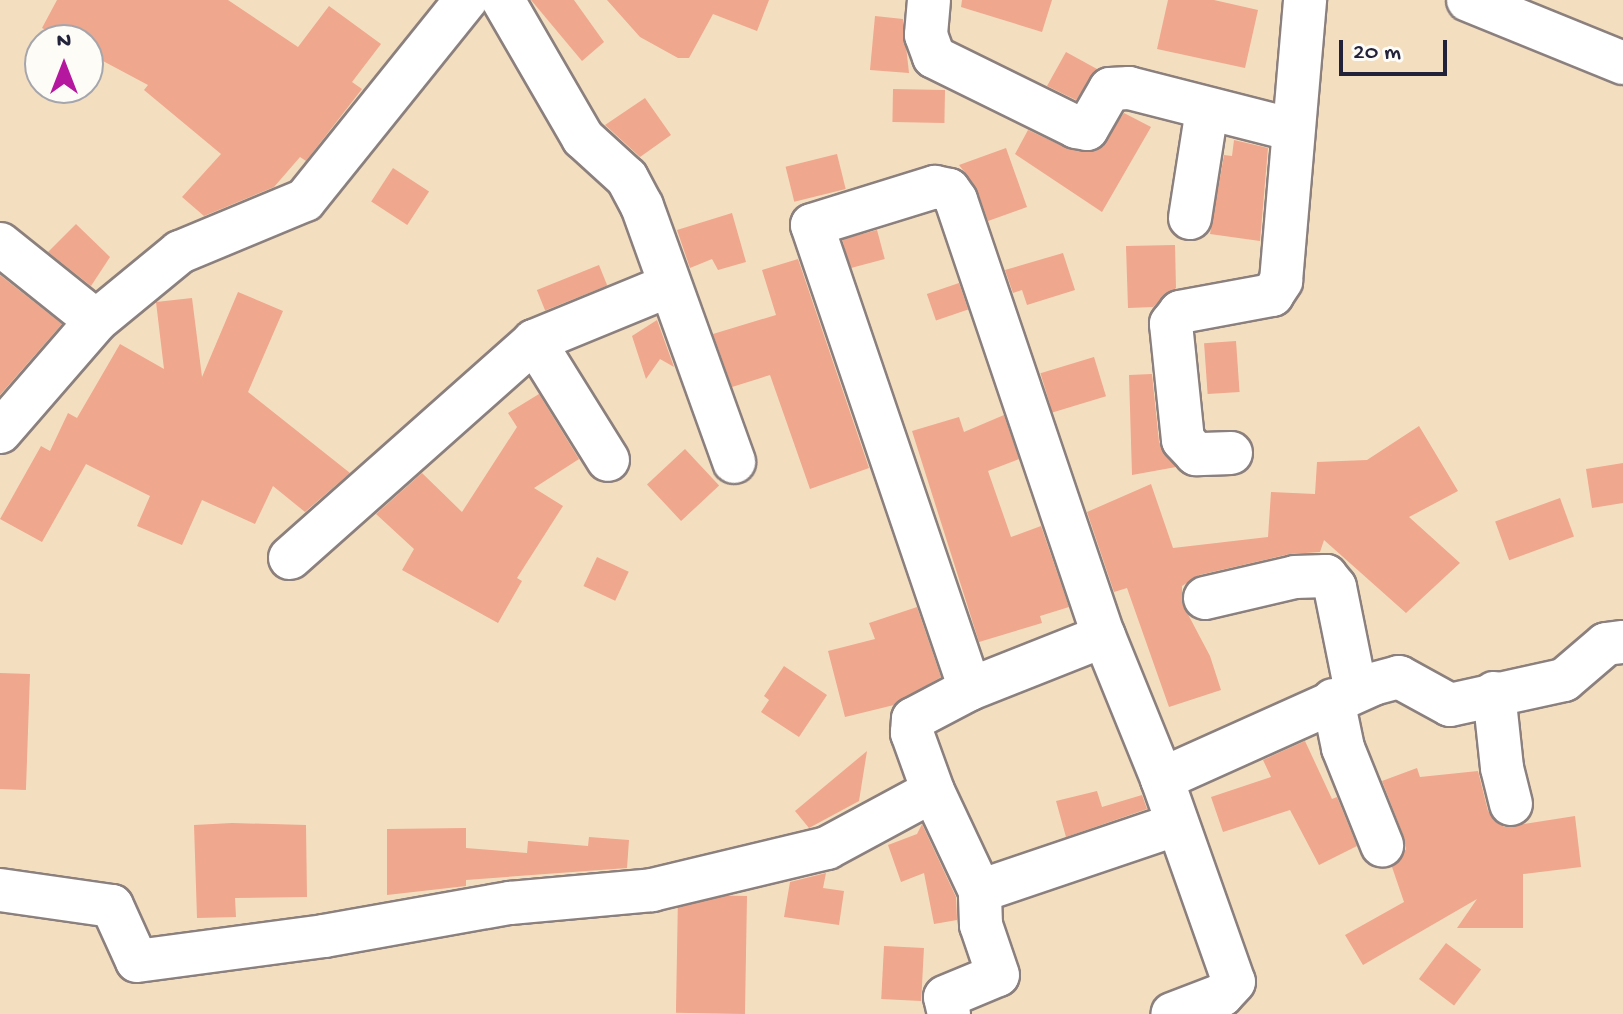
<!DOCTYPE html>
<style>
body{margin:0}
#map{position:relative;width:1623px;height:1014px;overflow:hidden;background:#f4dec0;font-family:"Gochi Hand",sans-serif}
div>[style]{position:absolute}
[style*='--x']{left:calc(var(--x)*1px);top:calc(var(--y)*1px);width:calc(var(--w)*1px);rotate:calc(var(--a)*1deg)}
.building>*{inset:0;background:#efa78d;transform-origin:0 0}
.roads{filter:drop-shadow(2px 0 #8b807e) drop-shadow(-2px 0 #8b807e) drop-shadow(0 2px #8b807e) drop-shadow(0 -2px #8b807e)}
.street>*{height:42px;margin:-21px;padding:0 21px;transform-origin:21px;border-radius:21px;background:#fff}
span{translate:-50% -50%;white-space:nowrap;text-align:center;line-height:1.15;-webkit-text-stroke:7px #fdfcf7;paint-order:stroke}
.north{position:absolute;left:24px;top:24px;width:80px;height:80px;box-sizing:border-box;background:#fdfcf7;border:2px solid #a5a5ac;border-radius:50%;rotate:0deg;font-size:22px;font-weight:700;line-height:32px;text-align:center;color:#22223b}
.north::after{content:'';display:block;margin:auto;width:28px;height:36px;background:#b5179e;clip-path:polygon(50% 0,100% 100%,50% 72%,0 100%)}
.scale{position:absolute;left:1339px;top:40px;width:108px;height:36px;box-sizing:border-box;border:4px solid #22223b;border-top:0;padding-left:10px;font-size:24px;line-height:28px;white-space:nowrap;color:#22223b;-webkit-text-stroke:6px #fdfcf7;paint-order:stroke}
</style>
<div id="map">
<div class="building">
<div style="clip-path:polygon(57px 0,228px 0,298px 47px,329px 6px,381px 44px,352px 82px,362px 89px,306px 161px,300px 157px,274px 187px,204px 216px,182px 197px,221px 154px,144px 90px,148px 85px,88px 53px,88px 40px,65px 40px,42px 28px)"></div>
<div style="clip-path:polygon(531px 0,574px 0,604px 42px,582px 61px)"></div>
<div style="clip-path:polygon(607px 0,769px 0,757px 31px,713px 14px,689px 58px,678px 58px,640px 37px)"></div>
<div style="clip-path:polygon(962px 0,1052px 0,1042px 32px,961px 7px)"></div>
<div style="clip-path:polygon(1168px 0,1214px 0,1258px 10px,1245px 68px,1157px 49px)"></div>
<div style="clip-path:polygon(875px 16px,903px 19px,909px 73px,870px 70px)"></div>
<div style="clip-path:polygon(1066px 52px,1097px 69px,1076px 100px,1047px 86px)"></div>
<div style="left:893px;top:89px;width:52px;height:33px;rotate:1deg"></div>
<div style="clip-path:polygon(645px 98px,671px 135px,640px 157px,605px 125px)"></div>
<div style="clip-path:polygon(1124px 113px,1151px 127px,1102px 212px,1015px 154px,1028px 130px,1071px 150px,1096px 151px)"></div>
<div style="clip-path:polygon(1234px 140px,1268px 148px,1260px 241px,1210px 234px,1224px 155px,1232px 156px)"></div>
<div style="clip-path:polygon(1006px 148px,1027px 207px,988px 221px,976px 187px,959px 165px)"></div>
<div style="left:837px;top:154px;width:36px;height:53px;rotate:76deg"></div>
<div style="left:393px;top:168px;width:43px;height:40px;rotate:33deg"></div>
<div style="clip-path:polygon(732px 213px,746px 262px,718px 270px,712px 259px,690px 268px,677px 230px)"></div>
<div style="clip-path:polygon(76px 224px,110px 257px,91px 286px,48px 252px)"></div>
<div style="left:877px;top:230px;width:30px;height:36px;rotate:75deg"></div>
<div style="clip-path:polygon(1175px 245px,1176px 288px,1153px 307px,1128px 308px,1126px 246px)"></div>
<div style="clip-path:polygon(1063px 253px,1075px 290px,1027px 305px,1022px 290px,1013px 293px,1005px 270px)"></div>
<div style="clip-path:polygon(798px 259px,869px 468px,810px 489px,770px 375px,732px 387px,713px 334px,776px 315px,762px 270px)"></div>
<div style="left:599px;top:265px;width:22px;height:67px;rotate:68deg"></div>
<div style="clip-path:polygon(0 275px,62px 324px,0 395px)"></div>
<div style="left:959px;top:283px;width:28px;height:34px;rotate:71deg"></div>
<div style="clip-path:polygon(238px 292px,283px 311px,248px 392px,350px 473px,305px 512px,273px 486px,255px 524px,202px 500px,182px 545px,137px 526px,150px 496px,86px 464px,42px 542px,0 519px,41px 446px,50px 451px,68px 413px,77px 418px,120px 344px,164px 369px,156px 302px,192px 298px,202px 377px)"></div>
<div style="clip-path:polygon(657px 320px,674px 367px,660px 359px,646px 379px,632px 336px)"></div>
<div style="left:1236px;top:341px;width:51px;height:32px;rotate:86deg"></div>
<div style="left:1094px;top:357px;width:41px;height:56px;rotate:73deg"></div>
<div style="clip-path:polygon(1152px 374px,1159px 442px,1176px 467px,1132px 475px,1129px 375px)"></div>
<div style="clip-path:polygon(539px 394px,579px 459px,534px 488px,563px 506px,517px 578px,522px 581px,498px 623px,402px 570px,414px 549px,376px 514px,422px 473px,462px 512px,517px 427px,508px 413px)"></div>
<div style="clip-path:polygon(1004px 415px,1019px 459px,988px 471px,1011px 537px,1041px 526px,1069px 607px,1040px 616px,1042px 623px,979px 642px,912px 431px,959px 417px,964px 432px)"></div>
<div style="clip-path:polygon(1419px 426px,1458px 491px,1409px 517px,1460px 563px,1406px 613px,1324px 540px,1320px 552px,1290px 554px,1199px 575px,1182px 586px,1182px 603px,1210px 656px,1221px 690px,1169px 707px,1127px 588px,1114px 592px,1087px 512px,1151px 484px,1173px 548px,1268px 537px,1271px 492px,1315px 494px,1317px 462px,1367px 460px)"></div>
<div style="left:685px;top:449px;width:50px;height:52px;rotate:47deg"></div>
<div style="clip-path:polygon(1623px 463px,1623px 503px,1592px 508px,1586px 469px)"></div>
<div style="left:1560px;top:498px;width:41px;height:69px;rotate:70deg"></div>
<div style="left:597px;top:557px;width:35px;height:32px;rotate:25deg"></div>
<div style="clip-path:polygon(917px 607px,941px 677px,894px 705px,845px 717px,828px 651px,875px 639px,869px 623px)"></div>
<div style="clip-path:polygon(784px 666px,827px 695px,799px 737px,761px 712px,769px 700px,764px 696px)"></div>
<div style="left:0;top:673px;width:30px;height:116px;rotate:2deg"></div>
<div style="clip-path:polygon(1305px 741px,1332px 799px,1337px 797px,1357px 846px,1319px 865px,1290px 810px,1223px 832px,1211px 797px,1271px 777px,1263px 760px)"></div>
<div style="clip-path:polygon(867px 751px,859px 801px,809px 828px,795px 811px)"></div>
<div style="clip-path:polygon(1417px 768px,1420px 777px,1478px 771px,1488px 811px,1504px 827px,1575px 816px,1581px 867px,1523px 874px,1523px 928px,1457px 928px,1477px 899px,1363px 965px,1345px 935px,1404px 902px,1392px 867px,1406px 849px,1404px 837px,1382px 781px)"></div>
<div style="clip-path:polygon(1097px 791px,1102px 807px,1142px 795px,1147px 809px,1066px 837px,1056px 801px)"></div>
<div style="clip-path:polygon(232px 823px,306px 825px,307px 897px,235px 898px,236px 917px,197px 918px,194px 825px)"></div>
<div style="clip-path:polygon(922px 824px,956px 897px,957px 920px,934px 924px,924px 873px,901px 882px,888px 845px,917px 834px)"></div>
<div style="clip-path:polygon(466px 828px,466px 848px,527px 853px,528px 841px,588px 846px,589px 837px,629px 840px,627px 868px,466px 880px,466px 886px,387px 895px,387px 829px)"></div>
<div style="clip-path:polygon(826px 873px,823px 888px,844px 891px,839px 925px,784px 917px,790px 882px)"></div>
<div style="left:747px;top:896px;width:118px;height:69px;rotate:91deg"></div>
<div style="left:1446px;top:943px;width:44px;height:45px;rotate:37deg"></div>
<div style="left:884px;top:946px;width:40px;height:53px;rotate:3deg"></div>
</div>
<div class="roads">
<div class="street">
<div style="--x:503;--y:0;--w:160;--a:59.9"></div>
<div style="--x:583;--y:138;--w:59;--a:42.3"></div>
<div style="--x:627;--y:178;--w:32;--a:62"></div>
<div style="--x:642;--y:206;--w:272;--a:70.2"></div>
<div style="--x:929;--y:0;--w:35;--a:95"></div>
<div style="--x:926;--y:35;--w:23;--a:70"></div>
<div style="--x:934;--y:57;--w:158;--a:26.2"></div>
<div style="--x:1076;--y:127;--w:11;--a:10"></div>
<div style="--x:1087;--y:129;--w:46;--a:-60.1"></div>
<div style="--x:1110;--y:89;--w:19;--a:-3"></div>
<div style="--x:1129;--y:88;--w:166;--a:14.3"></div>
<div style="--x:1468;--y:0;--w:167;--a:22.1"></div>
<div style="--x:1190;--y:218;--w:109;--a:-81.1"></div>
<div style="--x:0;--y:244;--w:123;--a:38.7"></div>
<div style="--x:534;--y:341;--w:140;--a:58.1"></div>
<div style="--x:0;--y:432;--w:147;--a:-49.1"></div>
<div style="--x:96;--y:321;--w:109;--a:-39.4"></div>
<div style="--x:180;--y:252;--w:135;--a:-22.6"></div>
<div style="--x:305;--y:200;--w:257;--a:-51.2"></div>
<div style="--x:1231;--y:453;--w:35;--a:178"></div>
<div style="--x:1196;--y:454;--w:19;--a:-133"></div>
<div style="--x:1183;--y:440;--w:117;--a:-95.9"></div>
<div style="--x:1171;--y:324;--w:15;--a:-53"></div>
<div style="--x:1180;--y:312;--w:94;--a:-10.5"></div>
<div style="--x:1272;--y:295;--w:17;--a:-57"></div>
<div style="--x:1281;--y:281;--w:282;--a:-85.1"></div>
<div style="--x:290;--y:558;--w:327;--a:-41.6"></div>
<div style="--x:534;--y:341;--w:145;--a:-22.3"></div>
<div style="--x:1205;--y:598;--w:92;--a:-13.1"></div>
<div style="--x:1295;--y:577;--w:31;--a:-2"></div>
<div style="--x:1326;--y:576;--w:14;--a:51"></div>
<div style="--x:1335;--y:587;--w:106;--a:78.6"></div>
<div style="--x:970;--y:689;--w:490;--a:-108.8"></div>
<div style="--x:812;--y:225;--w:129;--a:-17.2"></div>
<div style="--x:935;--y:187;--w:14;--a:12"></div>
<div style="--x:949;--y:190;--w:12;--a:55"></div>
<div style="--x:956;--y:200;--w:460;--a:71.3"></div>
<div style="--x:1104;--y:636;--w:154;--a:67.9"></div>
<div style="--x:1162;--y:779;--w:215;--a:70.5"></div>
<div style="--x:1234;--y:982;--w:18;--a:133"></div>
<div style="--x:1222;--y:995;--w:53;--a:159.2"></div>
<div style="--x:1494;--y:693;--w:75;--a:83.9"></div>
<div style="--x:1502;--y:768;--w:37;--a:76"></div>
<div style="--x:1333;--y:700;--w:49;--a:78.2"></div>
<div style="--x:1343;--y:748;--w:105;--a:68.1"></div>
<div style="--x:1162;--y:779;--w:231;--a:-24.2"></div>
<div style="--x:1373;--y:684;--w:27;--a:-15"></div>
<div style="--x:1399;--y:677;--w:58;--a:28.8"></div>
<div style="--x:1450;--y:705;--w:117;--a:-12.4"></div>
<div style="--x:1564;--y:680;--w:55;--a:-40.6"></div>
<div style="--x:1606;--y:644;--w:17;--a:-7"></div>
<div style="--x:0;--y:890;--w:113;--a:8.1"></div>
<div style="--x:112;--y:906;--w:60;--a:65.6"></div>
<div style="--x:137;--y:961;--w:189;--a:-7.6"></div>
<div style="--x:324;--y:936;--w:189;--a:-10.1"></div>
<div style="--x:510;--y:903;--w:143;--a:-5.2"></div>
<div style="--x:652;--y:890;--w:180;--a:-13.5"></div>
<div style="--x:827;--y:848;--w:120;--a:-28.3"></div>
<div style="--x:980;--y:891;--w:110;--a:-115.2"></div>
<div style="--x:933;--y:791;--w:62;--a:-109.9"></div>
<div style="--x:912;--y:733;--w:14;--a:-86"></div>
<div style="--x:913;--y:719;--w:64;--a:-27.8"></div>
<div style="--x:970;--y:689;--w:144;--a:-21.6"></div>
<div style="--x:949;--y:1014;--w:17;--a:-103"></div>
<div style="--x:945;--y:997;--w:57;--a:-22.5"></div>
<div style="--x:998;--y:975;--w:53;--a:-108.8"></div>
<div style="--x:981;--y:925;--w:34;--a:-92"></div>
<div style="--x:980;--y:891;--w:206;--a:-18.7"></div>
</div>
</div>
<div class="north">N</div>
<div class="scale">20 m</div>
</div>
